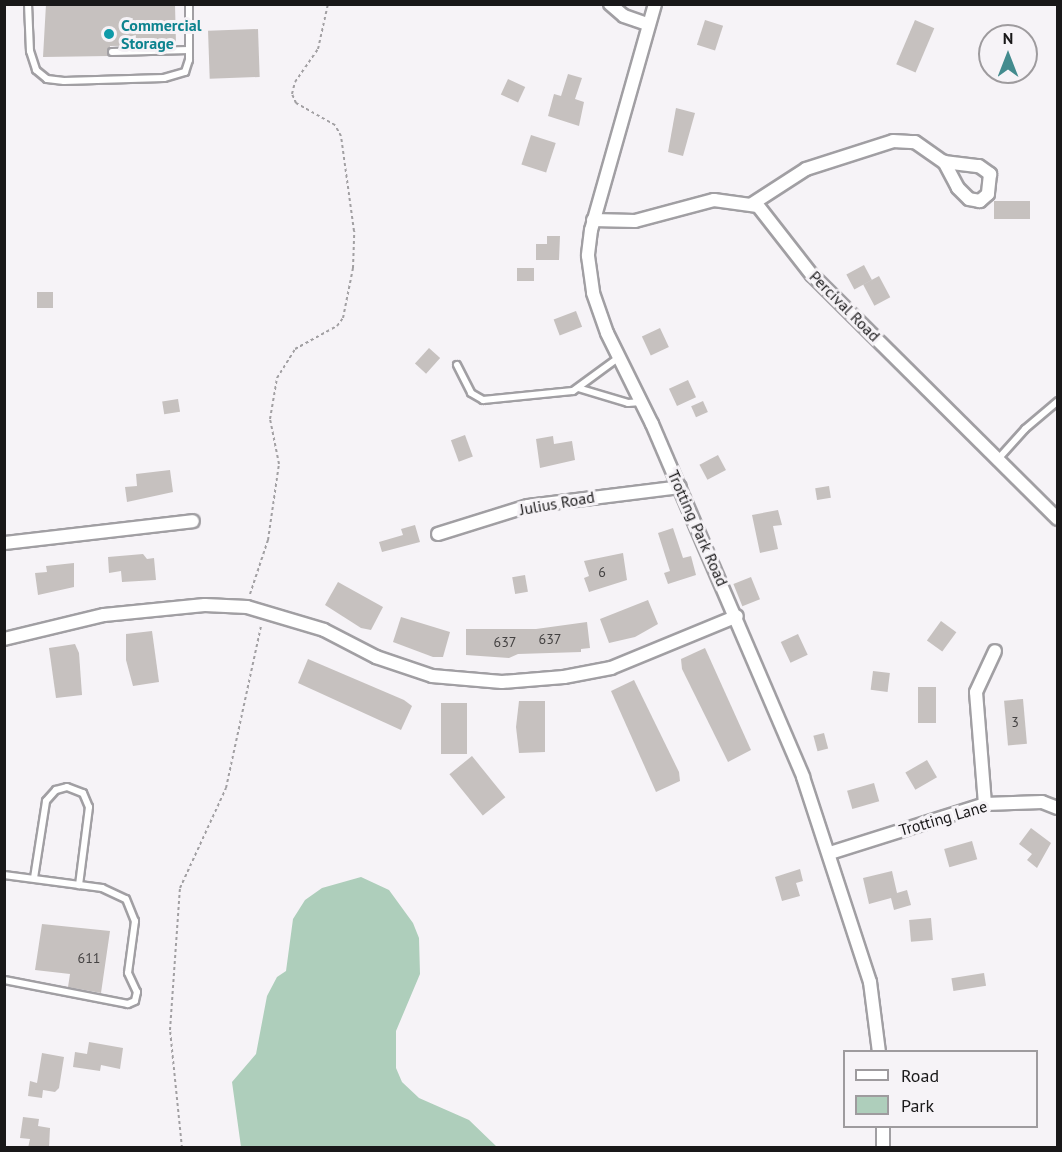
<!DOCTYPE html>
<style>
body{margin:0}
#map{position:relative;width:1062px;height:1152px;overflow:hidden;background:#f6f3f7;font-family:"PT Sans",sans-serif}
div>[style]{position:absolute}
[style*='--x']{left:calc(var(--x)*1px);top:calc(var(--y)*1px);width:calc(var(--w)*1px);rotate:calc(var(--a)*1deg)}
.green>*{inset:0;background:#aecebb}
.building>*{inset:0;background:#c6c1bf;transform-origin:0 0}
.path>*{height:2px;margin-top:-1px;transform-origin:0;background:repeating-linear-gradient(90deg,#a2a0a3 0 3px,transparent 0 6px)}
.roads{filter:drop-shadow(2px 0 #a19fa3) drop-shadow(-2px 0 #a19fa3) drop-shadow(0 2px #a19fa3) drop-shadow(0 -2px #a19fa3)}
.lane>*{height:6px;margin:-3px;padding:0 3px;transform-origin:3px;border-radius:3px;background:#fff}
.street>*{height:12px;margin:-6px;padding:0 6px;transform-origin:6px;border-radius:6px;background:#fff}
.dots>*{width:16px;height:16px;translate:-50% -50%;box-sizing:border-box;border:3px solid #f6f3f7;border-radius:50%}
span{translate:-50% -50%;white-space:nowrap;text-align:center;line-height:1.15;-webkit-text-stroke:6px #f6f3f7;paint-order:stroke}
.number-label{font-size:14px;color:#444242}
.number-label span{-webkit-text-stroke-width:0}
.culture-label{font-size:16px;color:#0d838f;font-weight:700}
.left{translate:0 -50%;text-align:left}
.street-label{font-size:16px;color:#191819}
.frame{position:absolute;inset:0;border:6px solid #191819;pointer-events:none}
.legend{position:absolute;left:843px;top:1050px;width:195px;height:78px;box-sizing:border-box;background:#f6f3f7;border:2px solid #9e9b9e;margin:0;padding:8px 10px;list-style:none;font-size:18px;color:#191819}
.legend li{display:flex;align-items:center;gap:12px;height:30px}
.legend b{width:30px;border:2px solid #9e9b9e}
.north{position:absolute;left:978px;top:24px;width:60px;height:60px;box-sizing:border-box;background:#f6f3f7;border:2px solid #9e9b9e;border-radius:50%;rotate:0deg;font-size:16px;font-weight:700;line-height:24px;text-align:center;color:#191819}
.north::after{content:'';display:block;margin:auto;width:21px;height:27px;background:#438b8e;clip-path:polygon(50% 0,100% 100%,50% 72%,0 100%)}
</style>
<div id="map">
<div class="green">
<div style="clip-path:polygon(361px 877px,389px 890px,413px 923px,419px 938px,420px 974px,396px 1031px,396px 1068px,402px 1082px,419px 1098px,469px 1120px,497px 1147px,241px 1147px,232px 1082px,256px 1054px,267px 996px,277px 977px,286px 971px,293px 919px,305px 900px,322px 888px)"></div>
</div>
<div class="building">
<div style="clip-path:polygon(46px 4px,175px 4px,176px 45px,110px 46px,109px 56px,43px 57px)"></div>
<div style="left:705px;top:20px;width:19px;height:26px;rotate:18deg"></div>
<div style="left:915px;top:20px;width:21px;height:48px;rotate:23deg"></div>
<div style="left:258px;top:29px;width:48px;height:50px;rotate:88deg"></div>
<div style="clip-path:polygon(568px 74px,582px 78px,575px 99px,584px 102px,579px 126px,548px 116px,554px 94px,561px 96px)"></div>
<div style="left:508px;top:79px;width:19px;height:17px;rotate:25deg"></div>
<div style="clip-path:polygon(676px 108px,695px 113px,683px 156px,668px 152px)"></div>
<div style="left:531px;top:135px;width:26px;height:31px;rotate:18deg"></div>
<div style="left:994px;top:201px;width:36px;height:18px"></div>
<div style="clip-path:polygon(547px 236px,560px 236px,559px 260px,536px 260px,536px 244px,547px 244px)"></div>
<div style="left:864px;top:265px;width:17px;height:20px;rotate:62deg"></div>
<div style="left:534px;top:268px;width:13px;height:17px;rotate:90deg"></div>
<div style="left:879px;top:276px;width:24px;height:18px;rotate:62deg"></div>
<div style="left:53px;top:292px;width:16px;height:16px;rotate:90deg"></div>
<div style="left:576px;top:311px;width:17px;height:24px;rotate:69deg"></div>
<div style="left:660px;top:328px;width:21px;height:20px;rotate:65deg"></div>
<div style="left:429px;top:348px;width:15px;height:21px;rotate:42deg"></div>
<div style="left:688px;top:380px;width:19px;height:21px;rotate:65deg"></div>
<div style="left:178px;top:399px;width:13px;height:16px;rotate:81deg"></div>
<div style="left:703px;top:401px;width:12px;height:13px;rotate:66deg"></div>
<div style="left:465px;top:435px;width:23px;height:15px;rotate:70deg"></div>
<div style="clip-path:polygon(553px 436px,554px 444px,572px 441px,575px 460px,540px 468px,536px 439px)"></div>
<div style="left:718px;top:455px;width:17px;height:21px;rotate:62deg"></div>
<div style="clip-path:polygon(170px 470px,173px 492px,127px 502px,125px 487px,137px 486px,136px 474px)"></div>
<div style="left:829px;top:486px;width:12px;height:14px;rotate:81deg"></div>
<div style="clip-path:polygon(778px 510px,782px 525px,773px 526px,778px 549px,760px 553px,752px 515px)"></div>
<div style="clip-path:polygon(415px 525px,420px 542px,382px 552px,379px 542px,403px 535px,401px 529px)"></div>
<div style="clip-path:polygon(673px 528px,683px 558px,691px 556px,696px 575px,668px 584px,664px 573px,670px 571px,658px 533px)"></div>
<div style="clip-path:polygon(623px 553px,627px 580px,589px 592px,584px 578px,589px 576px,584px 561px)"></div>
<div style="clip-path:polygon(143px 554px,147px 559px,154px 558px,156px 580px,122px 582px,121px 571px,109px 573px,108px 557px)"></div>
<div style="clip-path:polygon(74px 563px,74px 587px,38px 595px,35px 573px,47px 572px,46px 566px)"></div>
<div style="left:525px;top:575px;width:17px;height:13px;rotate:80deg"></div>
<div style="left:751px;top:577px;width:24px;height:19px;rotate:68deg"></div>
<div style="clip-path:polygon(338px 582px,383px 607px,371px 630px,361px 628px,325px 605px)"></div>
<div style="clip-path:polygon(648px 600px,658px 624px,635px 637px,609px 643px,600px 619px)"></div>
<div style="clip-path:polygon(401px 617px,450px 632px,443px 657px,433px 657px,393px 642px)"></div>
<div style="left:941px;top:621px;width:19px;height:24px;rotate:36deg"></div>
<div style="clip-path:polygon(587px 622px,590px 648px,581px 649px,581px 652px,518px 654px,509px 658px,466px 655px,466px 629px,536px 629px)"></div>
<div style="clip-path:polygon(152px 631px,159px 682px,133px 686px,126px 660px,126px 634px)"></div>
<div style="left:798px;top:634px;width:23px;height:19px;rotate:65deg"></div>
<div style="clip-path:polygon(75px 644px,79px 653px,82px 695px,56px 698px,49px 648px)"></div>
<div style="clip-path:polygon(705px 648px,751px 750px,728px 762px,682px 669px,681px 659px)"></div>
<div style="clip-path:polygon(308px 659px,404px 700px,412px 706px,401px 730px,298px 683px)"></div>
<div style="left:873px;top:671px;width:17px;height:19px;rotate:7deg"></div>
<div style="clip-path:polygon(634px 680px,679px 772px,680px 781px,656px 792px,611px 691px)"></div>
<div style="left:918px;top:687px;width:18px;height:36px"></div>
<div style="left:1023px;top:699px;width:45px;height:19px;rotate:85deg"></div>
<div style="clip-path:polygon(519px 701px,545px 701px,545px 752px,519px 753px,516px 727px)"></div>
<div style="left:441px;top:703px;width:26px;height:51px"></div>
<div style="left:824px;top:733px;width:16px;height:11px;rotate:75deg"></div>
<div style="left:472px;top:756px;width:53px;height:29px;rotate:51deg"></div>
<div style="left:927px;top:760px;width:20px;height:25px;rotate:60deg"></div>
<div style="left:874px;top:783px;width:19px;height:28px;rotate:74deg"></div>
<div style="clip-path:polygon(1031px 828px,1051px 843px,1037px 868px,1027px 860px,1032px 854px,1019px 844px)"></div>
<div style="left:972px;top:841px;width:19px;height:29px;rotate:74deg"></div>
<div style="clip-path:polygon(800px 869px,803px 881px,796px 883px,800px 896px,782px 901px,775px 877px)"></div>
<div style="clip-path:polygon(892px 871px,897px 893px,907px 890px,911px 905px,894px 910px,891px 898px,869px 904px,863px 878px)"></div>
<div style="left:931px;top:918px;width:22px;height:22px;rotate:85deg"></div>
<div style="clip-path:polygon(42px 924px,110px 931px,101px 993px,68px 987px,70px 974px,35px 970px)"></div>
<div style="left:984px;top:973px;width:13px;height:33px;rotate:81deg"></div>
<div style="clip-path:polygon(89px 1042px,123px 1048px,120px 1069px,101px 1065px,100px 1071px,73px 1067px,75px 1052px,87px 1054px)"></div>
<div style="clip-path:polygon(42px 1053px,64px 1057px,59px 1088px,55px 1092px,43px 1090px,42px 1098px,28px 1096px,30px 1081px,37px 1083px)"></div>
<div style="clip-path:polygon(23px 1117px,39px 1119px,38px 1126px,50px 1128px,49px 1148px,28px 1148px,30px 1139px,20px 1138px)"></div>
</div>
<div class="path">
<div style="--x:250;--y:594;--w:57;--a:-71.6"></div>
<div style="--x:268;--y:540;--w:77;--a:-81.8"></div>
<div style="--x:279;--y:464;--w:46;--a:-101.3"></div>
<div style="--x:270;--y:419;--w:42;--a:-80.3"></div>
<div style="--x:277;--y:378;--w:34;--a:-58"></div>
<div style="--x:295;--y:349;--w:48;--a:-28.7"></div>
<div style="--x:337;--y:326;--w:10;--a:-53"></div>
<div style="--x:343;--y:318;--w:51;--a:-78.7"></div>
<div style="--x:353;--y:268;--w:37;--a:-88"></div>
<div style="--x:354;--y:231;--w:96;--a:-97.8"></div>
<div style="--x:341;--y:136;--w:13;--a:-119"></div>
<div style="--x:335;--y:125;--w:45;--a:-150.6"></div>
<div style="--x:296;--y:103;--w:10;--a:-114"></div>
<div style="--x:292;--y:94;--w:12;--a:-76"></div>
<div style="--x:295;--y:82;--w:40;--a:-55.1"></div>
<div style="--x:318;--y:49;--w:46;--a:-77.5"></div>
<div style="--x:182;--y:1148;--w:119;--a:-95.8"></div>
<div style="--x:170;--y:1030;--w:142;--a:-86"></div>
<div style="--x:180;--y:888;--w:110;--a:-65.3"></div>
<div style="--x:226;--y:788;--w:166;--a:-77.8"></div>
</div>
<div class="roads">
<div class="lane">
<div style="--x:28;--y:4;--w:47;--a:87.6"></div>
<div style="--x:30;--y:51;--w:20;--a:72"></div>
<div style="--x:36;--y:70;--w:14;--a:39"></div>
<div style="--x:47;--y:79;--w:17;--a:7"></div>
<div style="--x:64;--y:81;--w:100;--a:-1.7"></div>
<div style="--x:164;--y:78;--w:22;--a:-16"></div>
<div style="--x:185;--y:72;--w:13;--a:-72"></div>
<div style="--x:189;--y:60;--w:56;--a:-90"></div>
<div style="--x:112;--y:52;--w:77;--a:-1.5"></div>
<div style="--x:457;--y:365;--w:31;--a:63"></div>
<div style="--x:471;--y:393;--w:14;--a:30"></div>
<div style="--x:483;--y:400;--w:90;--a:-5.7"></div>
<div style="--x:573;--y:391;--w:56;--a:-36.3"></div>
<div style="--x:578;--y:388;--w:52;--a:16.7"></div>
<div style="--x:628;--y:403;--w:13;--a:-4"></div>
<div style="--x:999;--y:458;--w:39;--a:-48"></div>
<div style="--x:1025;--y:429;--w:43;--a:-40.3"></div>
<div style="--x:4;--y:875;--w:99;--a:7.6"></div>
<div style="--x:102;--y:888;--w:26;--a:25"></div>
<div style="--x:126;--y:899;--w:24;--a:68"></div>
<div style="--x:135;--y:921;--w:52;--a:97.7"></div>
<div style="--x:128;--y:973;--w:21;--a:65"></div>
<div style="--x:137;--y:992;--w:9;--a:103"></div>
<div style="--x:135;--y:1001;--w:8;--a:157"></div>
<div style="--x:128;--y:1004;--w:126;--a:-169"></div>
<div style="--x:34;--y:878;--w:78;--a:-81.1"></div>
<div style="--x:46;--y:801;--w:15;--a:-48"></div>
<div style="--x:56;--y:790;--w:11;--a:-15"></div>
<div style="--x:67;--y:787;--w:17;--a:21"></div>
<div style="--x:83;--y:793;--w:15;--a:67"></div>
<div style="--x:89;--y:807;--w:79;--a:97.3"></div>
</div>
<div class="street">
<div style="--x:610;--y:4;--w:18;--a:41"></div>
<div style="--x:624;--y:16;--w:24;--a:19"></div>
<div style="--x:655;--y:4;--w:235;--a:105.8"></div>
<div style="--x:591;--y:230;--w:26;--a:97"></div>
<div style="--x:588;--y:256;--w:37;--a:82"></div>
<div style="--x:593;--y:293;--w:42;--a:70.7"></div>
<div style="--x:607;--y:333;--w:102;--a:63.7"></div>
<div style="--x:652;--y:424;--w:384;--a:66.8"></div>
<div style="--x:803;--y:777;--w:216;--a:71.9"></div>
<div style="--x:870;--y:982;--w:71;--a:82.7"></div>
<div style="--x:752;--y:204;--w:64;--a:-32.9"></div>
<div style="--x:806;--y:169;--w:91;--a:-17.8"></div>
<div style="--x:893;--y:141;--w:22;--a:3"></div>
<div style="--x:915;--y:142;--w:35;--a:35"></div>
<div style="--x:944;--y:162;--w:35;--a:7"></div>
<div style="--x:979;--y:166;--w:14;--a:36"></div>
<div style="--x:990;--y:174;--w:20;--a:96"></div>
<div style="--x:988;--y:194;--w:11;--a:139"></div>
<div style="--x:980;--y:201;--w:11;--a:-170"></div>
<div style="--x:969;--y:199;--w:16;--a:-135"></div>
<div style="--x:958;--y:188;--w:30;--a:-118"></div>
<div style="--x:593;--y:220;--w:42;--a:1.4"></div>
<div style="--x:635;--y:221;--w:82;--a:-14.9"></div>
<div style="--x:714;--y:200;--w:44;--a:7.8"></div>
<div style="--x:758;--y:206;--w:88;--a:52"></div>
<div style="--x:812;--y:275;--w:346;--a:44.8"></div>
<div style="--x:438;--y:534;--w:94;--a:-17.3"></div>
<div style="--x:528;--y:506;--w:153;--a:-7.1"></div>
<div style="--x:4;--y:543;--w:190;--a:-6.6"></div>
<div style="--x:4;--y:639;--w:103;--a:-13.5"></div>
<div style="--x:104;--y:615;--w:101;--a:-5.7"></div>
<div style="--x:205;--y:605;--w:42;--a:2.7"></div>
<div style="--x:247;--y:607;--w:80;--a:16.6"></div>
<div style="--x:324;--y:630;--w:59;--a:27.4"></div>
<div style="--x:376;--y:657;--w:59;--a:18.7"></div>
<div style="--x:432;--y:676;--w:70;--a:4.9"></div>
<div style="--x:502;--y:682;--w:62;--a:-4.6"></div>
<div style="--x:564;--y:677;--w:48;--a:-10.8"></div>
<div style="--x:611;--y:668;--w:136;--a:-22.4"></div>
<div style="--x:985;--y:804;--w:112;--a:-94.6"></div>
<div style="--x:976;--y:692;--w:45;--a:-65.1"></div>
<div style="--x:830;--y:853;--w:163;--a:-17.5"></div>
<div style="--x:985;--y:804;--w:57;--a:-2"></div>
<div style="--x:1042;--y:802;--w:17;--a:21"></div>
<div style="--x:883;--y:1126;--w:22;--a:90"></div>
</div>
</div>
<div class="dots">
<div style="left:109px;top:34px;background:#0f9aa8"></div>
</div>
<div class="number-label">
<span style="left:602px;top:572px">6</span>
<span style="left:550px;top:639px">637</span>
<span style="left:505px;top:642px">637</span>
<span style="left:1015px;top:722px">3</span>
<span style="left:89px;top:958px">611</span>
</div>
<div class="culture-label">
<span class="left" style="left:121px;top:34px">Commercial<br>Storage</span>
</div>
<div class="street-label">
<span style="left:845px;top:306px;rotate:45deg">Percival Road</span>
<span style="left:557px;top:503px;rotate:-10deg">Julius Road</span>
<span style="left:698px;top:528px;rotate:66deg">Trotting Park Road</span>
<span style="left:943px;top:818px;rotate:-16deg">Trotting Lane</span>
</div>
<div class="frame"></div>
<ul class="legend">
<li><b style="height:8px;background:#fff"></b>Road</li>
<li><b style="height:16px;background:#aecebb"></b>Park</li>
</ul>
<div class="north">N</div>
</div>
